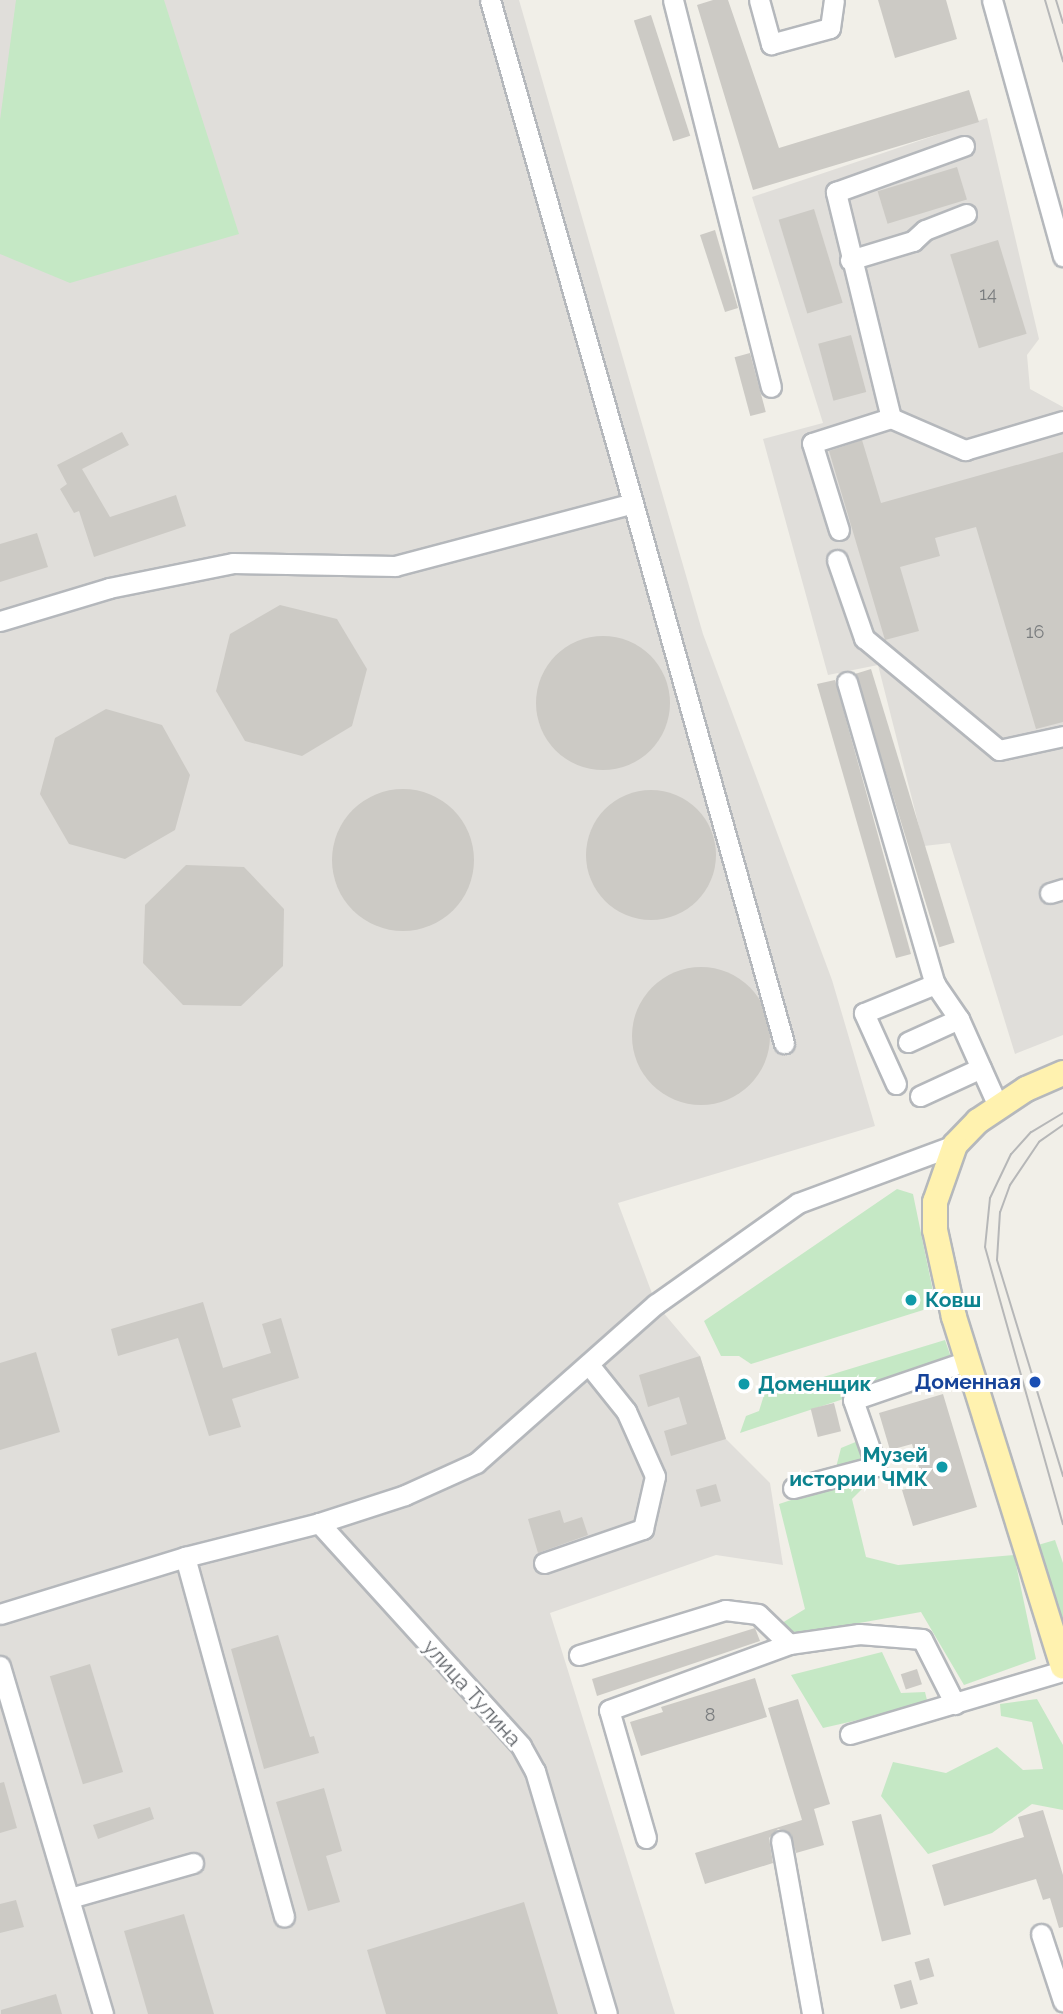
<!DOCTYPE html>
<meta charset="utf-8">
<style>
body{margin:0}
#map{position:relative;width:1063px;height:2014px;overflow:hidden;background:#f1efe8;font-family:Raleway,sans-serif}
div>[style]{position:absolute}
[style*='--x']{left:calc(var(--x)*1px);top:calc(var(--y)*1px);width:calc(var(--w)*1px);rotate:calc(var(--a)*1deg)}
.industrial>*{inset:0;background:#e0deda}
.green>*{inset:0;background:#c5e8c5}
.building>*{inset:0;background:#cccac5;transform-origin:0 0}
.round{border-radius:50%}
.roads{filter:drop-shadow(2px 0 #b5b8bc) drop-shadow(-2px 0 #b5b8bc) drop-shadow(0 2px #b5b8bc) drop-shadow(0 -2px #b5b8bc)}
.minor>*{height:19px;margin:-9.5px;padding:0 9.5px;transform-origin:9.5px;border-radius:9.5px;background:#fff}
.major>*{height:24px;margin:-12px;padding:0 12px;transform-origin:12px;border-radius:12px;background:#fff2af}
.tram>*{height:2px;margin:-1px;padding:0 1px;transform-origin:1px;border-radius:1px;background:#b6b7b8}
.dots>*{width:19px;height:19px;translate:-50% -50%;box-sizing:border-box;border:4px solid #fff;border-radius:50%}
span{translate:-50% -50%;white-space:nowrap;text-align:center;line-height:1.15;-webkit-text-stroke:6px #fff;paint-order:stroke}
.number-label{font-size:18px;color:#7a7d7f}
.number-label span{-webkit-text-stroke-width:0}
.culture-label{font-size:21px;color:#0d838f;font-weight:700}
.left{translate:0 -50%;text-align:left}
.right{translate:-100% -50%;text-align:right}
.transit-label{font-size:21px;color:#164399;font-weight:700}
.street-label{font-size:21px;color:#5f6368}
</style>
<div id="map">
<div class="industrial">
<div style="clip-path:polygon(0 0,519px 0,703px 634px,832px 980px,875px 1126px,618px 1203px,656px 1304px,700px 1356px,726px 1439px,770px 1483px,783px 1565px,716px 1555px,550px 1613px,675px 2014px,0 2014px)"></div>
<div style="clip-path:polygon(987px 118px,1039px 339px,1027px 355px,1030px 389px,1063px 407px,1063px 1035px,1015px 1054px,950px 843px,924px 846px,878px 665px,828px 675px,763px 439px,823px 423px,752px 197px)"></div>
</div>
<div class="green">
<div style="clip-path:polygon(16px 0,164px 0,239px 234px,70px 283px,0 254px,0 120px)"></div>
<div style="clip-path:polygon(897px 1189px,913px 1194px,936px 1306px,751px 1364px,739px 1356px,721px 1356px,704px 1321px)"></div>
<div style="clip-path:polygon(945px 1340px,953px 1363px,740px 1433px,746px 1416px,759px 1411px,764px 1395px)"></div>
<div style="clip-path:polygon(858px 1441px,871px 1480px,852px 1499px,866px 1557px,898px 1565px,1014px 1555px,1036px 1659px,964px 1685px,921px 1612px,792px 1635px,782px 1623px,805px 1609px,779px 1504px,831px 1487px,841px 1448px)"></div>
<div style="clip-path:polygon(1055px 1540px,1063px 1563px,1063px 1621px,1038px 1545px)"></div>
<div style="clip-path:polygon(882px 1652px,901px 1693px,925px 1692px,928px 1704px,823px 1728px,791px 1675px)"></div>
<div style="clip-path:polygon(1037px 1699px,1063px 1745px,1063px 1810px,1032px 1804px,992px 1833px,928px 1854px,881px 1796px,893px 1762px,946px 1773px,997px 1747px,1023px 1770px,1043px 1769px,1032px 1722px,1001px 1716px,1000px 1704px)"></div>
</div>
<div class="building">
<div style="clip-path:polygon(713px 0,728px 0,779px 148px,969px 90px,979px 122px,753px 190px,697px 5px)"></div>
<div style="clip-path:polygon(878px 0,946px 0,957px 39px,895px 58px)"></div>
<div style="left:651px;top:15px;width:127px;height:18px;rotate:72deg"></div>
<div style="left:957px;top:167px;width:34px;height:83px;rotate:73deg"></div>
<div style="left:814px;top:209px;width:98px;height:37px;rotate:73deg"></div>
<div style="clip-path:polygon(715px 230px,738px 308px,725px 312px,700px 235px)"></div>
<div style="left:998px;top:240px;width:98px;height:50px;rotate:73deg"></div>
<div style="left:851px;top:335px;width:59px;height:34px;rotate:75deg"></div>
<div style="left:750px;top:353px;width:61px;height:16px;rotate:75deg"></div>
<div style="clip-path:polygon(122px 432px,129px 445px,82px 469px,110px 517px,176px 495px,186px 526px,94px 557px,79px 511px,74px 513px,60px 489px,67px 484px,57px 465px)"></div>
<div style="clip-path:polygon(862px 440px,881px 503px,1063px 452px,1063px 722px,1036px 729px,976px 527px,935px 538px,940px 556px,900px 567px,919px 631px,885px 640px,829px 451px)"></div>
<div style="clip-path:polygon(37px 533px,48px 567px,0 582px,0 544px)"></div>
<div style="clip-path:polygon(280px 605px,337px 619px,367px 669px,352px 726px,302px 756px,245px 741px,216px 691px,230px 634px)"></div>
<div class="round" style="left:536px;top:636px;width:134px;height:134px"></div>
<div style="left:871px;top:669px;width:286px;height:16px;rotate:73deg"></div>
<div style="clip-path:polygon(835px 680px,911px 954px,896px 958px,817px 684px)"></div>
<div style="clip-path:polygon(106px 709px,162px 725px,190px 775px,175px 830px,125px 859px,69px 844px,40px 794px,55px 738px)"></div>
<div class="round" style="left:332px;top:789px;width:142px;height:142px"></div>
<div class="round" style="left:586px;top:790px;width:130px;height:130px"></div>
<div style="clip-path:polygon(186px 865px,244px 867px,284px 909px,283px 966px,241px 1006px,183px 1005px,143px 963px,145px 905px)"></div>
<div class="round" style="left:632px;top:967px;width:138px;height:138px"></div>
<div style="clip-path:polygon(203px 1302px,223px 1368px,271px 1353px,262px 1324px,281px 1318px,299px 1378px,232px 1399px,241px 1427px,209px 1436px,178px 1338px,118px 1356px,111px 1329px)"></div>
<div style="clip-path:polygon(36px 1352px,60px 1432px,0 1450px,0 1363px)"></div>
<div style="clip-path:polygon(700px 1356px,726px 1439px,671px 1456px,664px 1431px,687px 1424px,679px 1397px,648px 1407px,639px 1375px)"></div>
<div style="clip-path:polygon(943px 1394px,977px 1507px,913px 1526px,902px 1490px,924px 1484px,912px 1444px,890px 1450px,879px 1413px)"></div>
<div style="left:834px;top:1403px;width:29px;height:24px;rotate:76deg"></div>
<div style="left:716px;top:1484px;width:18px;height:21px;rotate:74deg"></div>
<div style="clip-path:polygon(560px 1510px,564px 1523px,582px 1517px,588px 1535px,538px 1553px,528px 1519px)"></div>
<div style="clip-path:polygon(755px 1628px,760px 1641px,597px 1696px,592px 1679px)"></div>
<div style="clip-path:polygon(278px 1635px,310px 1737px,314px 1736px,319px 1753px,264px 1769px,231px 1649px)"></div>
<div style="left:90px;top:1664px;width:113px;height:42px;rotate:73deg"></div>
<div style="left:917px;top:1669px;width:16px;height:17px;rotate:72deg"></div>
<div style="clip-path:polygon(755px 1678px,767px 1717px,641px 1756px,630px 1722px,663px 1712px,661px 1707px)"></div>
<div style="clip-path:polygon(798px 1699px,830px 1804px,814px 1809px,824px 1845px,796px 1853px,791px 1834px,778px 1829px,769px 1838px,773px 1863px,705px 1884px,695px 1853px,802px 1820px,768px 1708px)"></div>
<div style="clip-path:polygon(4px 1782px,17px 1828px,0 1833px,0 1783px)"></div>
<div style="clip-path:polygon(324px 1788px,342px 1851px,326px 1856px,340px 1902px,308px 1911px,276px 1802px)"></div>
<div style="clip-path:polygon(150px 1807px,154px 1819px,98px 1839px,93px 1825px)"></div>
<div style="clip-path:polygon(1043px 1810px,1063px 1875px,1063px 1927px,1059px 1928px,1050px 1898px,1043px 1900px,1036px 1879px,944px 1906px,932px 1865px,1024px 1837px,1018px 1817px)"></div>
<div style="left:881px;top:1814px;width:124px;height:30px;rotate:76deg"></div>
<div style="clip-path:polygon(16px 1900px,24px 1927px,0 1933px,0 1904px)"></div>
<div style="clip-path:polygon(524px 1902px,558px 2014px,386px 2014px,367px 1950px)"></div>
<div style="clip-path:polygon(184px 1914px,214px 2014px,148px 2014px,124px 1931px)"></div>
<div style="left:929px;top:1958px;width:19px;height:15px;rotate:74deg"></div>
<div style="left:911px;top:1980px;width:25px;height:18px;rotate:74deg"></div>
<div style="clip-path:polygon(56px 1994px,62px 2014px,1px 2014px,1px 2010px)"></div>
</div>
<div class="roads">
<div class="minor">
<div style="--x:490;--y:0;--w:523;--a:74.13"></div>
<div style="--x:673;--y:0;--w:399;--a:75.8"></div>
<div style="--x:759;--y:0;--w:46;--a:74.7"></div>
<div style="--x:771;--y:44;--w:61;--a:-15.2"></div>
<div style="--x:830;--y:28;--w:28;--a:-82"></div>
<div style="--x:992;--y:0;--w:266;--a:74.5"></div>
<div style="--x:850;--y:260;--w:66;--a:-16.8"></div>
<div style="--x:913;--y:241;--w:16;--a:-43"></div>
<div style="--x:925;--y:230;--w:44;--a:-21.3"></div>
<div style="--x:891;--y:418;--w:233;--a:-103.7"></div>
<div style="--x:836;--y:192;--w:136;--a:-19.8"></div>
<div style="--x:839;--y:530;--w:91;--a:-107.2"></div>
<div style="--x:812;--y:443;--w:83;--a:-17.6"></div>
<div style="--x:891;--y:418;--w:81;--a:23.4"></div>
<div style="--x:965;--y:450;--w:102;--a:-16.5"></div>
<div style="--x:837;--y:560;--w:83;--a:70.9"></div>
<div style="--x:864;--y:638;--w:175;--a:39.7"></div>
<div style="--x:999;--y:750;--w:66;--a:-12.3"></div>
<div style="--x:0;--y:621;--w:114;--a:-16.8"></div>
<div style="--x:109;--y:588;--w:126;--a:-11.4"></div>
<div style="--x:233;--y:563;--w:162;--a:1.1"></div>
<div style="--x:395;--y:566;--w:246;--a:-14.8"></div>
<div style="--x:633;--y:503;--w:561;--a:74.38"></div>
<div style="--x:847;--y:682;--w:315;--a:73.8"></div>
<div style="--x:1050;--y:893;--w:14;--a:-17"></div>
<div style="--x:908;--y:1042;--w:56;--a:-24.3"></div>
<div style="--x:896;--y:1084;--w:78;--a:-114.3"></div>
<div style="--x:864;--y:1013;--w:77;--a:-22.2"></div>
<div style="--x:935;--y:984;--w:42;--a:55.6"></div>
<div style="--x:959;--y:1019;--w:95;--a:65.9"></div>
<div style="--x:920;--y:1096;--w:67;--a:-24.7"></div>
<div style="--x:793;--y:1488;--w:86;--a:-14.8"></div>
<div style="--x:876;--y:1466;--w:70;--a:-109.2"></div>
<div style="--x:853;--y:1400;--w:120;--a:-18.9"></div>
<div style="--x:319;--y:1523;--w:301;--a:47.8"></div>
<div style="--x:521;--y:1746;--w:29;--a:61"></div>
<div style="--x:535;--y:1771;--w:253;--a:73.5"></div>
<div style="--x:185;--y:1557;--w:373;--a:74.6"></div>
<div style="--x:544;--y:1563;--w:105;--a:-19"></div>
<div style="--x:643;--y:1529;--w:54;--a:-77.2"></div>
<div style="--x:655;--y:1476;--w:71;--a:-114"></div>
<div style="--x:626;--y:1411;--w:58;--a:-128.7"></div>
<div style="--x:0;--y:1614;--w:194;--a:-17.1"></div>
<div style="--x:185;--y:1557;--w:138;--a:-14.2"></div>
<div style="--x:319;--y:1523;--w:90;--a:-18"></div>
<div style="--x:405;--y:1495;--w:78;--a:-24.3"></div>
<div style="--x:476;--y:1463;--w:240;--a:-41.5"></div>
<div style="--x:656;--y:1304;--w:174;--a:-35.4"></div>
<div style="--x:798;--y:1203;--w:167;--a:-20.3"></div>
<div style="--x:579;--y:1655;--w:153;--a:-17.1"></div>
<div style="--x:725;--y:1610;--w:33;--a:7"></div>
<div style="--x:758;--y:1614;--w:43;--a:44.1"></div>
<div style="--x:789;--y:1644;--w:71;--a:-8.1"></div>
<div style="--x:859;--y:1634;--w:63;--a:4.5"></div>
<div style="--x:922;--y:1639;--w:73;--a:63.1"></div>
<div style="--x:0;--y:1666;--w:363;--a:73.5"></div>
<div style="--x:850;--y:1734;--w:222;--a:-16.5"></div>
<div style="--x:646;--y:1838;--w:133;--a:-106.1"></div>
<div style="--x:609;--y:1710;--w:192;--a:-20.1"></div>
<div style="--x:781;--y:1841;--w:176;--a:79.8"></div>
<div style="--x:70;--y:1898;--w:128;--a:-15.9"></div>
<div style="--x:1041;--y:1934;--w:71;--a:71.8"></div>
</div>
<div class="major">
<div style="--x:1063;--y:1073;--w:40;--a:156.6"></div>
<div style="--x:1026;--y:1089;--w:58;--a:146.3"></div>
<div style="--x:978;--y:1121;--w:33;--a:134"></div>
<div style="--x:955;--y:1145;--w:60;--a:109.3"></div>
<div style="--x:935;--y:1202;--w:28;--a:90"></div>
<div style="--x:935;--y:1230;--w:89;--a:77.7"></div>
<div style="--x:954;--y:1317;--w:366;--a:72.7"></div>
</div>
</div>
<div class="tram">
<div style="--x:1045;--y:0;--w:64;--a:73.6"></div>
<div style="--x:1056;--y:0;--w:24;--a:73"></div>
<div style="--x:1063;--y:1113;--w:37;--a:149"></div>
<div style="--x:1031;--y:1132;--w:30;--a:132"></div>
<div style="--x:1011;--y:1154;--w:49;--a:115.5"></div>
<div style="--x:990;--y:1198;--w:49;--a:95.8"></div>
<div style="--x:985;--y:1247;--w:288;--a:74.3"></div>
<div style="--x:1063;--y:1125;--w:29;--a:145"></div>
<div style="--x:1039;--y:1142;--w:52;--a:124"></div>
<div style="--x:1010;--y:1185;--w:29;--a:110"></div>
<div style="--x:1000;--y:1212;--w:48;--a:93.6"></div>
<div style="--x:997;--y:1260;--w:226;--a:73"></div>
</div>
<div class="dots">
<div style="left:911px;top:1300px;background:#0f9aa8"></div>
<div style="left:1035px;top:1382px;background:#1a4fb4"></div>
<div style="left:744px;top:1384px;background:#0f9aa8"></div>
<div style="left:942px;top:1467px;background:#0f9aa8"></div>
</div>
<div class="number-label">
<span style="left:988px;top:294px">14</span>
<span style="left:1035px;top:632px">16</span>
<span style="left:710px;top:1715px">8</span>
</div>
<div class="culture-label">
<span class="left" style="left:925px;top:1300px">Ковш</span>
<span class="left" style="left:758px;top:1384px">Доменщик</span>
<span class="right" style="left:928px;top:1467px">Музей<br>истории ЧМК</span>
</div>
<div class="transit-label">
<span class="right" style="left:1021px;top:1382px">Доменная</span>
</div>
<div class="street-label">
<span style="left:472px;top:1693px;rotate:48deg">улица Тулина</span>
</div>
</div>
